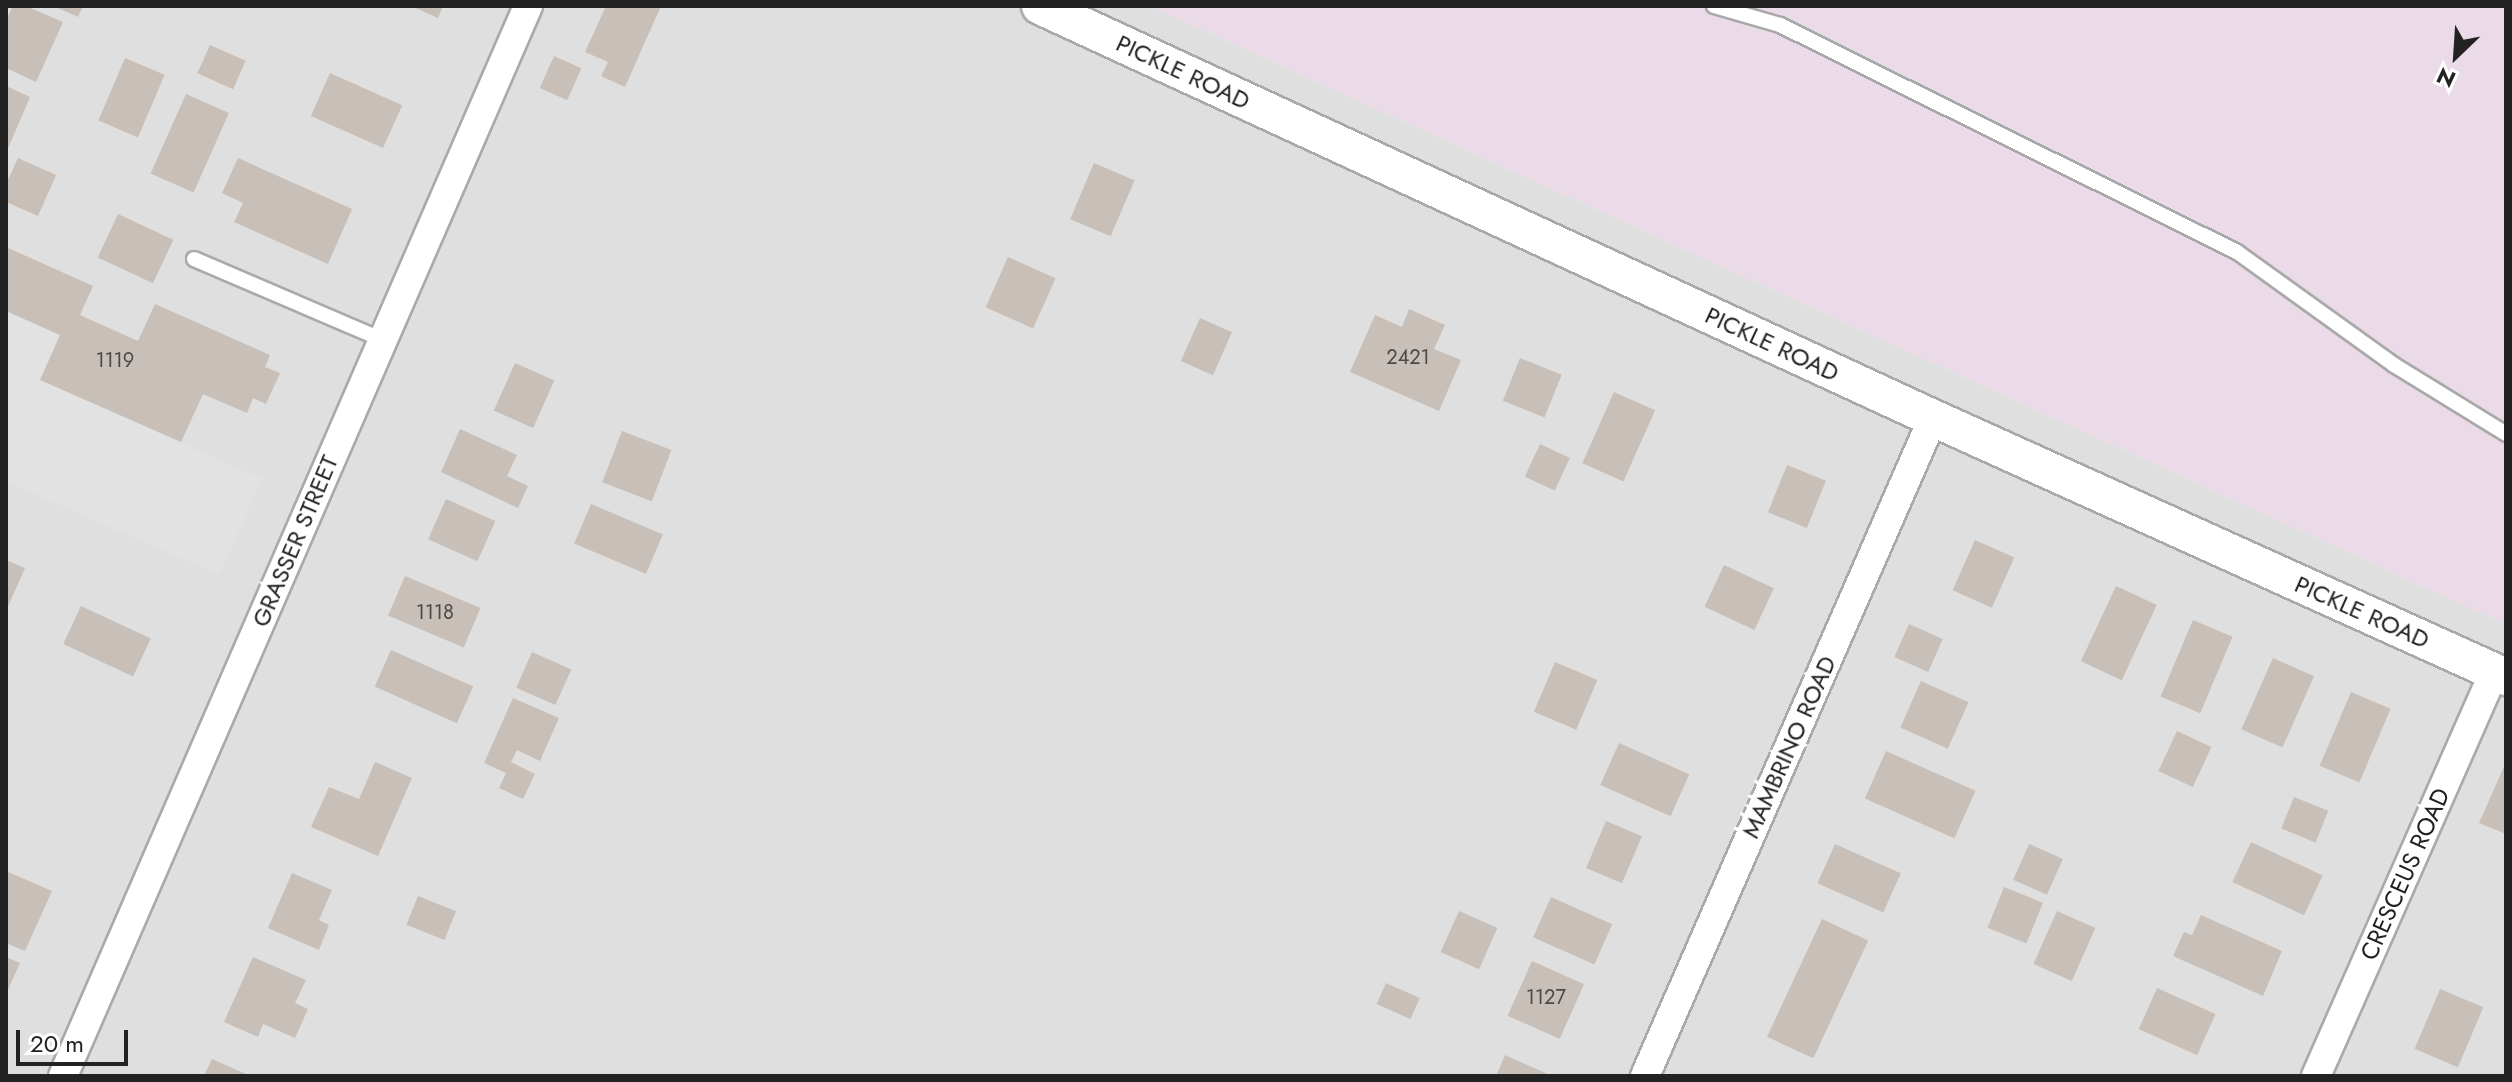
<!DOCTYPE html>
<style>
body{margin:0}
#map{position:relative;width:2512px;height:1082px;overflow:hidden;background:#f2efe9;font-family:Jost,sans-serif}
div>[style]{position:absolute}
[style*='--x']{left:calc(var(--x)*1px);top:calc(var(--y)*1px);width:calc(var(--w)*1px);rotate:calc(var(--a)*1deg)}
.residential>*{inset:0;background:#e0dfdf}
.industrial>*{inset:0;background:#ebdbe8}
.parking>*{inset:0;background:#e2e2e2}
.building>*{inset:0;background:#c7bfb8;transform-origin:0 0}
.roads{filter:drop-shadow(2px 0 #a9a9a9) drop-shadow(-2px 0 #a9a9a9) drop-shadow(0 2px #a9a9a9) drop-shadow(0 -2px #a9a9a9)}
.service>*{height:14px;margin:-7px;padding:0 7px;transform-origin:7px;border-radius:7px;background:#fff}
.minor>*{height:28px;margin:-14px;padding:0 14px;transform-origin:14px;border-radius:14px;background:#fff}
.tertiary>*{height:36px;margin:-18px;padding:0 18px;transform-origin:18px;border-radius:18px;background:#fff}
span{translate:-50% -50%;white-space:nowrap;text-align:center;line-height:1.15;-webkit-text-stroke:7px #fff;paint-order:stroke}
.number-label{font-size:20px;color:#4b4948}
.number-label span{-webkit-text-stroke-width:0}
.street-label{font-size:24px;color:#222}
.frame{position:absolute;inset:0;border:8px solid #222;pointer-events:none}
.north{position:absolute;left:2416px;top:16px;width:80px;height:80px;-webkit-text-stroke:6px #fff;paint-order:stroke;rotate:205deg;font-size:22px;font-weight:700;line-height:32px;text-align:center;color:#222}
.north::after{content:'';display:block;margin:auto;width:28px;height:36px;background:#222;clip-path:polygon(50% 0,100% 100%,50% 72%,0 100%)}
.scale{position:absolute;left:16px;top:1030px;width:112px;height:36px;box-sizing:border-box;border:4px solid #222;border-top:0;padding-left:10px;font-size:24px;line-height:28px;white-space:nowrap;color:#222;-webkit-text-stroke:6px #fff;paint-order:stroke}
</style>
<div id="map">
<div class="residential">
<div style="clip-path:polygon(6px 6px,1151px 6px,2506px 624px,2506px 1076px,6px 1076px)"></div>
</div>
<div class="industrial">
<div style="clip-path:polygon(1151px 6px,2506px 6px,2506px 624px)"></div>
</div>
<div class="parking">
<div style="clip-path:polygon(6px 311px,60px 335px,41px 380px,262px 479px,219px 575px,6px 481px)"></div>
</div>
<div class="building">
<div style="clip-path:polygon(13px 6px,26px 6px,63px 22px,36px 82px,6px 68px,6px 20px)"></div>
<div style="clip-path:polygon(53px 6px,83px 6px,78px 17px)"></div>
<div style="clip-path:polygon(411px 6px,443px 6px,438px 18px)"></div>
<div style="clip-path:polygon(606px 6px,661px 6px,625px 87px,601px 76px,608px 62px,585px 52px)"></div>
<div style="left:210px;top:45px;width:39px;height:31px;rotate:24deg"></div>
<div style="left:554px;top:56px;width:30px;height:35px;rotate:24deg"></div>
<div style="left:125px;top:58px;width:43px;height:68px;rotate:23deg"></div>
<div style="left:330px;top:73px;width:79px;height:47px;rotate:24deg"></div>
<div style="clip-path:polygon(6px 86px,30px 97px,6px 153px)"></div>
<div style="left:186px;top:94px;width:47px;height:87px;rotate:24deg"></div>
<div style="clip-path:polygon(18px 158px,56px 175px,38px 216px,6px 202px,6px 184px)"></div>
<div style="clip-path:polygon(238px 158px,352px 209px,328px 264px,234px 222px,243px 203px,222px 193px)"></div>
<div style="left:1094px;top:163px;width:44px;height:61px;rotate:23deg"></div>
<div style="left:118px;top:214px;width:61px;height:48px;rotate:25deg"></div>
<div style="clip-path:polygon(6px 247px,93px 286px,80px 315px,138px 341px,155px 304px,270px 355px,265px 367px,280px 373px,266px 404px,253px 398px,247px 413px,203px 394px,181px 442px,40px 380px,60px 335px,6px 311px)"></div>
<div style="left:1008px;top:257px;width:52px;height:55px;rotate:24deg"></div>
<div style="clip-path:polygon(1409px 309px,1445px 325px,1434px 349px,1461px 360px,1439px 411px,1350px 372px,1375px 315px,1402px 327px)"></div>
<div style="left:1200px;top:318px;width:35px;height:47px;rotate:24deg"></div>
<div style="left:1520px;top:358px;width:45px;height:46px;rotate:22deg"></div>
<div style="left:515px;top:363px;width:43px;height:52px;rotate:24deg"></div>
<div style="left:1614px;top:392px;width:45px;height:78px;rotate:24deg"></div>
<div style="clip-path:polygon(460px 429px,517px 455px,507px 476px,528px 486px,518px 508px,441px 472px)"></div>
<div style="left:622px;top:431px;width:53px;height:55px;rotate:21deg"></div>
<div style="left:1540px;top:444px;width:33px;height:36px;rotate:25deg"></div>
<div style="left:1787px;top:465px;width:42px;height:51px;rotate:22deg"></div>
<div style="left:446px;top:499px;width:54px;height:44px;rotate:24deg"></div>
<div style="left:591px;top:504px;width:78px;height:43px;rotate:23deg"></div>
<div style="left:1975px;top:540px;width:43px;height:55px;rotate:24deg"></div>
<div style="clip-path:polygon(6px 560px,25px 568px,6px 611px)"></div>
<div style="left:1724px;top:565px;width:55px;height:46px;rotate:25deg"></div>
<div style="left:405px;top:576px;width:82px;height:43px;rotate:23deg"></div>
<div style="left:2116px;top:586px;width:45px;height:83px;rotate:25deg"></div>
<div style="left:81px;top:606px;width:77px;height:42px;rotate:25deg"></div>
<div style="left:2193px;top:620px;width:43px;height:83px;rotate:23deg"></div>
<div style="left:1909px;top:624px;width:37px;height:36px;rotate:24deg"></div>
<div style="left:391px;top:650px;width:90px;height:40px;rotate:24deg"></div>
<div style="left:532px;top:652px;width:43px;height:39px;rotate:24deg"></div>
<div style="left:2273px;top:658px;width:45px;height:78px;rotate:24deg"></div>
<div style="left:1555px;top:662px;width:46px;height:54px;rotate:23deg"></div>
<div style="left:1921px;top:681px;width:52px;height:51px;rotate:24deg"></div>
<div style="left:2351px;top:692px;width:43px;height:80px;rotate:23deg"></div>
<div style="clip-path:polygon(513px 698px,559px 718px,540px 761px,517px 750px,511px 762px,535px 774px,523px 799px,499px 788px,506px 773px,484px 763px)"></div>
<div style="left:2177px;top:731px;width:38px;height:44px;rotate:25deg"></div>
<div style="left:1619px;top:743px;width:77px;height:46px;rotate:24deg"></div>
<div style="left:1886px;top:751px;width:98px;height:52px;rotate:24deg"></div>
<div style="clip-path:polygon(375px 762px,412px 778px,378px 856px,311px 827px,329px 787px,359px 799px)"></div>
<div style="clip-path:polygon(2506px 762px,2506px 834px,2479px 823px)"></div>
<div style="left:2294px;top:797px;width:37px;height:34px;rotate:22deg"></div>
<div style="left:1606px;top:821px;width:39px;height:51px;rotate:23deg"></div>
<div style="left:2251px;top:842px;width:79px;height:44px;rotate:25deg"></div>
<div style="left:1835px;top:844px;width:72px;height:43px;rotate:24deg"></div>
<div style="left:2029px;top:844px;width:37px;height:39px;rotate:24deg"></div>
<div style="clip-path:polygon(6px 871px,52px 891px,25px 951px,6px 943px)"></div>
<div style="clip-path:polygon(292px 873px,332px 890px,319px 920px,329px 925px,319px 950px,268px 928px)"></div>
<div style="left:2004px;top:887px;width:42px;height:44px;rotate:22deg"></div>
<div style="left:418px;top:896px;width:41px;height:31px;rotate:22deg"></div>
<div style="left:1551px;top:897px;width:67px;height:44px;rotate:24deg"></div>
<div style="left:1459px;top:911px;width:42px;height:45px;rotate:24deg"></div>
<div style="left:2057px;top:911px;width:42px;height:58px;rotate:24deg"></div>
<div style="clip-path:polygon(2201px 915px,2282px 951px,2263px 996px,2173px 956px,2184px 932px,2192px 935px)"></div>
<div style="left:1822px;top:919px;width:51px;height:130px;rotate:25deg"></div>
<div style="clip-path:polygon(6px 957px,20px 963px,6px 994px)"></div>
<div style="clip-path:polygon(253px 957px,306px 980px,295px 1003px,308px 1009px,295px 1038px,263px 1024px,258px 1037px,224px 1022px)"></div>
<div style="left:1532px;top:961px;width:57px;height:60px;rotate:24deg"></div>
<div style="left:1386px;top:983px;width:37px;height:23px;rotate:24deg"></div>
<div style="left:2157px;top:988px;width:64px;height:45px;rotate:24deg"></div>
<div style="left:2440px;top:989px;width:47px;height:65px;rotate:23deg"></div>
<div style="clip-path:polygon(1505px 1055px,1552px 1076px,1496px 1076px)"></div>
<div style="clip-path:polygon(212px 1059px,250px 1076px,204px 1076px)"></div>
</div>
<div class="roads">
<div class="service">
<div style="--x:1714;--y:6;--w:69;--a:16.1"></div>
<div style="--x:1780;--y:25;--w:510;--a:26.41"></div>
<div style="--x:2237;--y:252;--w:193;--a:35.7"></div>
<div style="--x:2394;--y:365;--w:132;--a:31.6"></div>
<div style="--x:194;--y:259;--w:206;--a:23.2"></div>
</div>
<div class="minor">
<div style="--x:63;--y:1076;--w:1167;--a:-66.51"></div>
<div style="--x:1645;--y:1076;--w:718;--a:-66.36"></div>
<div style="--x:2316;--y:1076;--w:441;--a:-66.2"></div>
</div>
<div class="tertiary">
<div style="--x:1040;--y:6;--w:983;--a:24.77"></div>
<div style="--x:1933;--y:418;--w:629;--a:24.32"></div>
</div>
</div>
<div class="number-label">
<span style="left:1408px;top:357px">2421</span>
<span style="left:115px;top:360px">1119</span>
<span style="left:435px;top:612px">1118</span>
<span style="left:1546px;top:997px">1127</span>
</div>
<div class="street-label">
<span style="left:1183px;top:72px;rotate:25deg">PICKLE ROAD</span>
<span style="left:1772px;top:344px;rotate:25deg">PICKLE ROAD</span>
<span style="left:295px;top:541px;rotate:-67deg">GRASSER STREET</span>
<span style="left:2362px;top:612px;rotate:24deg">PICKLE ROAD</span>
<span style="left:1789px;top:747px;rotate:-66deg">MAMBRINO ROAD</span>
<span style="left:2405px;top:874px;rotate:-66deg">CRESCEUS ROAD</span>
</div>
<div class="frame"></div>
<div class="north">N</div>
<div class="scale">20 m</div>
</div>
